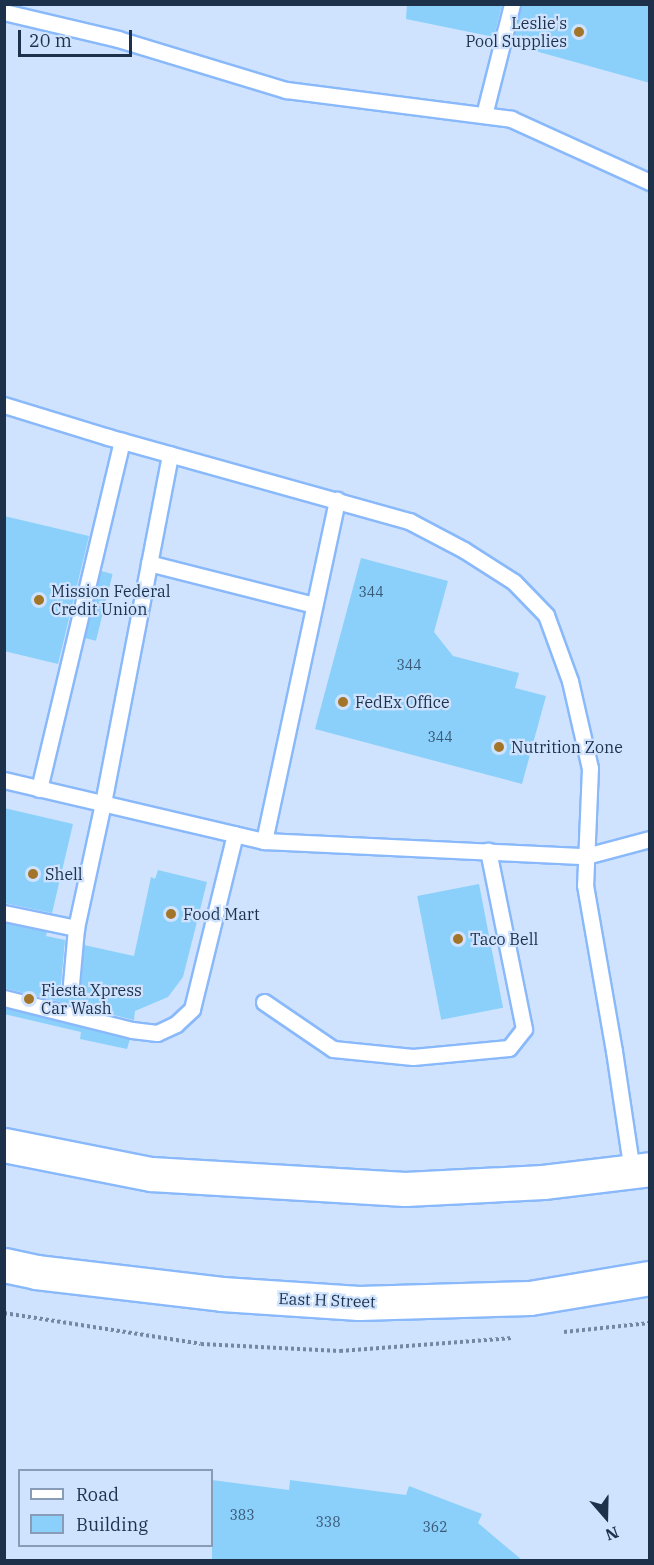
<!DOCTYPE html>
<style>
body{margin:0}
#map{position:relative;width:654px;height:1565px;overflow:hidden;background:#cfe3ff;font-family:"IBM Plex Serif",serif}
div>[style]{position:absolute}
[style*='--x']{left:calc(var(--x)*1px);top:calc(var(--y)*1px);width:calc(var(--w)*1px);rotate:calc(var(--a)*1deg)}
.building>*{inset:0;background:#8bd0fa;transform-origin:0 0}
.path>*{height:4px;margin-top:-2px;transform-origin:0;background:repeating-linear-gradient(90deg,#7488a3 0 3px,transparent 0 6px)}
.roads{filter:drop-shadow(2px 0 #89b9fb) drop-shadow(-2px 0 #89b9fb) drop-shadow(0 2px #89b9fb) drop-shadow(0 -2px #89b9fb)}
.service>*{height:15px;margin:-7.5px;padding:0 7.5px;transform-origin:7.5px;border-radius:7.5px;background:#fff}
.primary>*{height:33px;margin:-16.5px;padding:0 16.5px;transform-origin:16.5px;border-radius:16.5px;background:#fff}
.dots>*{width:16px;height:16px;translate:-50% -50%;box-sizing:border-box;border:3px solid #cfe3ff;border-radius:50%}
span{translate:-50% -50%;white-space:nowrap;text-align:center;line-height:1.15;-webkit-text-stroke:4.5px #cfe3ff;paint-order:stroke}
.number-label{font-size:14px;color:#395977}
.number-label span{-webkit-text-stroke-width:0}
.poi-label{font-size:16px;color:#1e314b}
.right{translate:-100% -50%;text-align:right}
.left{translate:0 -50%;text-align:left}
.street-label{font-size:16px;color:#1e314b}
.frame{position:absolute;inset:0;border:6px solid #1e314b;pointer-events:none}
.legend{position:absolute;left:18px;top:1469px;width:195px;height:78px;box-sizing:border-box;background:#cfe3ff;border:2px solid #889cb7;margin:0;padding:8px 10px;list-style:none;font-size:18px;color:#1e314b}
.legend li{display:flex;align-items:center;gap:12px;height:30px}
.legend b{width:30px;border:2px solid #889cb7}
.north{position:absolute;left:576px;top:1487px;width:60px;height:60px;-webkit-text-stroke:4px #cfe3ff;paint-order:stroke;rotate:160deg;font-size:16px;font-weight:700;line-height:24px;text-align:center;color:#1e314b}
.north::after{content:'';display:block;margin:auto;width:21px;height:27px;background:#1e314b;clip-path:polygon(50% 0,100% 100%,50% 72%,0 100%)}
.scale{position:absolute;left:18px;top:30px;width:114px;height:27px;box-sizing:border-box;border:3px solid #1e314b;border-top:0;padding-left:8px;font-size:18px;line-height:21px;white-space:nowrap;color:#1e314b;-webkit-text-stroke:4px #cfe3ff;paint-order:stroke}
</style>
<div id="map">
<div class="building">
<div style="clip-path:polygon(407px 4px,502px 4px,494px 37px,406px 19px)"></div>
<div style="clip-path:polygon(522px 4px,650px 4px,650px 83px,521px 47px,523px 42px,513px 40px)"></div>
<div style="clip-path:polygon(4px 516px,89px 536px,58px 664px,4px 651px)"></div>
<div style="clip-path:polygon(361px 558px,448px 581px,434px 632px,453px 656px,519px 673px,515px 688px,546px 696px,522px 784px,315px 729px)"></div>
<div style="left:101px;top:571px;width:12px;height:69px;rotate:14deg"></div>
<div style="clip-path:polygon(4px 808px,73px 824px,52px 913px,4px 903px)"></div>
<div style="clip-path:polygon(158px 870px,207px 882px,183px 977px,168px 997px,135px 1011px,134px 1020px,4px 988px,4px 923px,47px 932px,46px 936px,65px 940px,61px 984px,62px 989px,70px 994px,76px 993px,81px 985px,84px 945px,134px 956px,151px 877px,155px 879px)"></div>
<div style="left:479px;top:884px;width:126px;height:63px;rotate:79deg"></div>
<div style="clip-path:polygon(4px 1008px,130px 1039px,127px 1049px,80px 1039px,81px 1032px,4px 1014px)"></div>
<div style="clip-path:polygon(212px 1480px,289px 1490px,290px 1480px,406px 1495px,409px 1486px,482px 1514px,478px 1523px,522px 1560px,212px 1560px)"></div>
</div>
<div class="path">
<div style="--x:4;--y:1313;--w:199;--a:8.9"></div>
<div style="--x:201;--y:1344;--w:139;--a:2.9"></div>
<div style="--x:340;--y:1351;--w:172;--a:-4.3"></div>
<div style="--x:564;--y:1332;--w:86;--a:-6"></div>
</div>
<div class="roads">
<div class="service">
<div style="--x:4;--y:12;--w:117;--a:13.3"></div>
<div style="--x:118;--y:39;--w:176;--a:16.9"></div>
<div style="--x:286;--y:90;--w:227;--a:7.3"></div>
<div style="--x:511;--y:119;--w:153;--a:24.4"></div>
<div style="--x:484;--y:115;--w:114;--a:-75.8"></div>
<div style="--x:4;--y:405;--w:109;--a:17.1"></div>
<div style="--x:108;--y:437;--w:313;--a:15.6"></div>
<div style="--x:409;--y:521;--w:62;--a:27.8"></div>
<div style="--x:464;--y:550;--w:59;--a:32.6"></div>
<div style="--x:514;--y:582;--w:46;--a:45.9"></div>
<div style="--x:546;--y:615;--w:70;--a:70"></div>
<div style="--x:570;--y:681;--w:89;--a:77.1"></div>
<div style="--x:590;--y:768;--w:117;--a:92.4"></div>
<div style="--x:585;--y:885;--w:169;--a:80.1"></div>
<div style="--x:614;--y:1051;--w:121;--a:81.5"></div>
<div style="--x:149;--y:563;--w:170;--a:14.3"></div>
<div style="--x:4;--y:780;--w:267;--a:13.2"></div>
<div style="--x:264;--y:841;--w:322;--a:2.7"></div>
<div style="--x:586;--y:856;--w:66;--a:-14.9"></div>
<div style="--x:39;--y:789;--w:358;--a:-76.6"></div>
<div style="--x:264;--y:841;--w:349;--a:-77.9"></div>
<div style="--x:4;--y:913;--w:74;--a:11.8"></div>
<div style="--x:71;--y:984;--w:56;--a:-84.9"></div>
<div style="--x:76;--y:928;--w:128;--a:-77.8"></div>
<div style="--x:103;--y:803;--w:355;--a:-79.1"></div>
<div style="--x:4;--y:998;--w:132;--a:14"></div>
<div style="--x:132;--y:1030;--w:25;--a:7"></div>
<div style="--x:157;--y:1033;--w:21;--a:-25"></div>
<div style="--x:176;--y:1024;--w:22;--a:-43"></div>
<div style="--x:192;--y:1009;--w:180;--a:-76.2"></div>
<div style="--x:264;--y:1002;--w:83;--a:34.3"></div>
<div style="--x:333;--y:1049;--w:80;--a:5.7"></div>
<div style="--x:413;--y:1057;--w:96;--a:-5.4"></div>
<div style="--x:509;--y:1048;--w:24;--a:-52"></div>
<div style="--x:524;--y:1029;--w:182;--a:-101.4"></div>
</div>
<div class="primary">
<div style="--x:4;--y:1145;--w:150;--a:11.2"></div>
<div style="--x:151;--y:1174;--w:254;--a:3.4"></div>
<div style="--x:405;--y:1189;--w:138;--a:-2.9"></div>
<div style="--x:543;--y:1182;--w:108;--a:-6.9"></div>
<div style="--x:4;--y:1265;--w:33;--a:12"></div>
<div style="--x:36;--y:1272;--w:187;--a:6.7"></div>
<div style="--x:222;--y:1294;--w:137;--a:3.8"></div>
<div style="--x:359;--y:1303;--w:171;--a:-1.7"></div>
<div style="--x:530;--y:1298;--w:122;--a:-9.5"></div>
</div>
</div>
<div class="dots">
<div style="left:579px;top:32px;background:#a37528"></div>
<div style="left:39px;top:600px;background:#a37528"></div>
<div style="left:343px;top:702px;background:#a37528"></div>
<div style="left:499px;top:747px;background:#a37528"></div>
<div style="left:33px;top:874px;background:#a37528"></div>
<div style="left:171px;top:914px;background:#a37528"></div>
<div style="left:458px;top:939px;background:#a37528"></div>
<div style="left:29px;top:999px;background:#a37528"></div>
</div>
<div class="number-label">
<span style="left:371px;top:592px">344</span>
<span style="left:409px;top:665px">344</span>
<span style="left:440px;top:737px">344</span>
<span style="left:242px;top:1515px">383</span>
<span style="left:328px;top:1522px">338</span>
<span style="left:435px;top:1527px">362</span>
</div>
<div class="poi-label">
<span class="right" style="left:567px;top:32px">Leslie's<br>Pool Supplies</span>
<span class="left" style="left:51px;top:600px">Mission Federal<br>Credit Union</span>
<span class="left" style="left:355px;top:702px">FedEx Office</span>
<span class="left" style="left:511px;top:747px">Nutrition Zone</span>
<span class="left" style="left:45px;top:874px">Shell</span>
<span class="left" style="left:183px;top:914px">Food Mart</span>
<span class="left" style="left:470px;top:939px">Taco Bell</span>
<span class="left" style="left:41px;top:999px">Fiesta Xpress<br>Car Wash</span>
</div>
<div class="street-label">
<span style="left:327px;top:1300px;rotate:2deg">East H Street</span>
</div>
<div class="frame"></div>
<ul class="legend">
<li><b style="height:8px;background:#fff"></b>Road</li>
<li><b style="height:16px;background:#8bd0fa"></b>Building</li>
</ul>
<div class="north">N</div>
<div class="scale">20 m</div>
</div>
